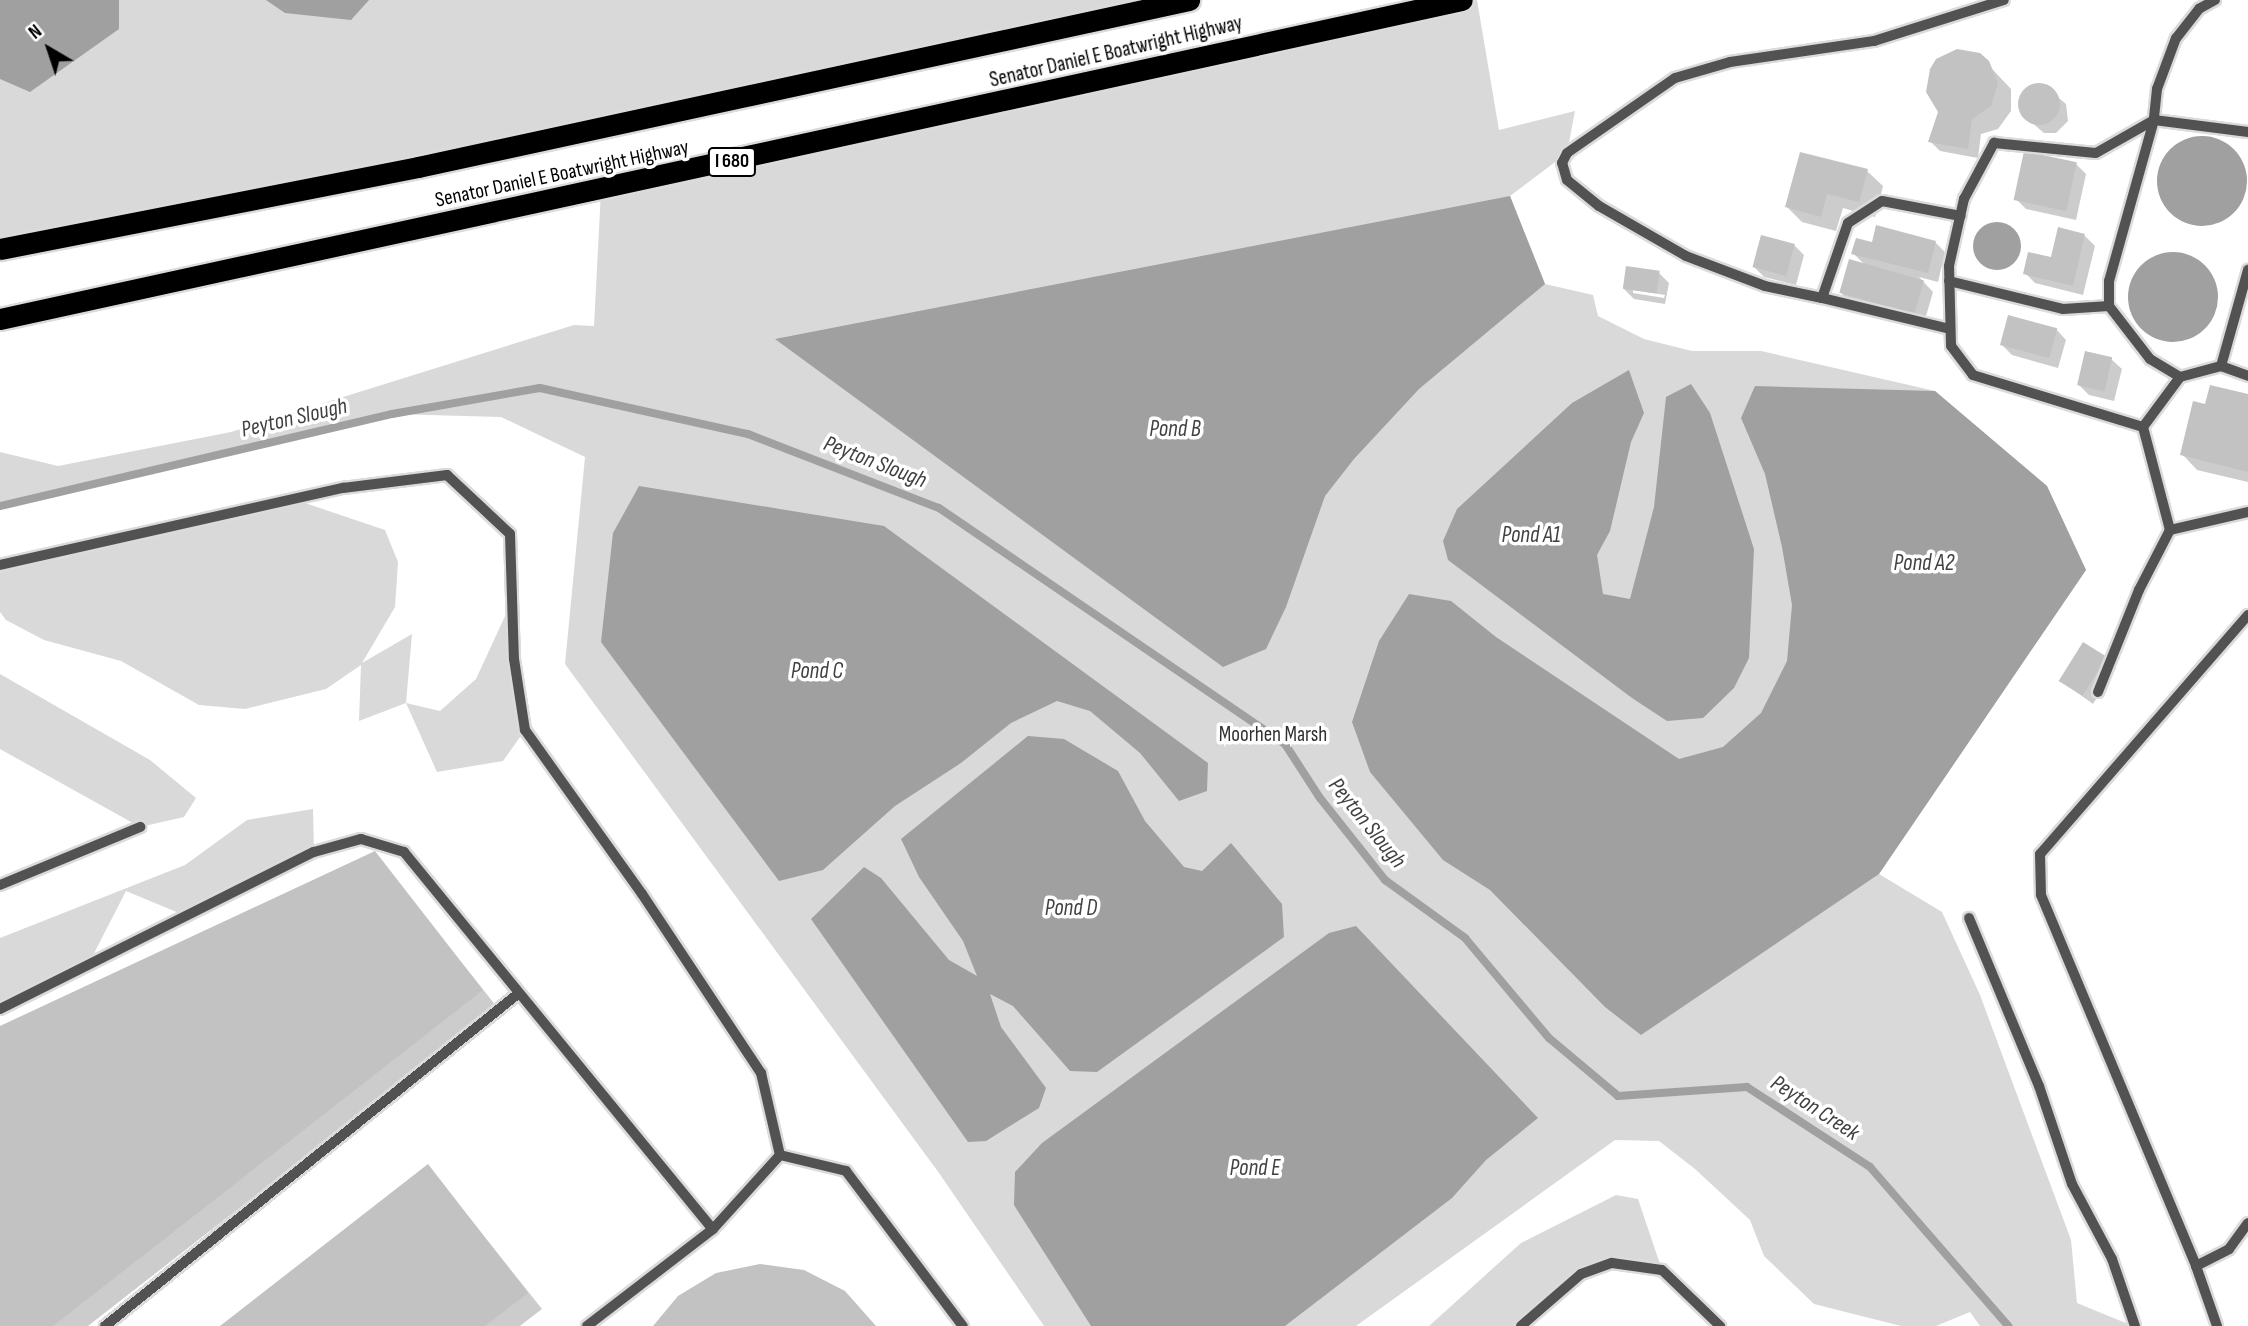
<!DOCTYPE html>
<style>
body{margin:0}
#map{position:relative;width:2248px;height:1326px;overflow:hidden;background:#fff;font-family:"Sofia Sans Condensed",sans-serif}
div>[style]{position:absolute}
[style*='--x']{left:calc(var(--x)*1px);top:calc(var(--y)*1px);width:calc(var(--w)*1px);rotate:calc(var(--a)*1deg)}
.green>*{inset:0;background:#d9d9d9}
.water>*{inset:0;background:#a0a0a0}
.round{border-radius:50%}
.shadow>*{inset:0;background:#0003}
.stream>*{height:8px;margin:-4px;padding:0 4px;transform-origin:4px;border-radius:4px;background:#a0a0a0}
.building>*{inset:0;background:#c2c2c2;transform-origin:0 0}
.roads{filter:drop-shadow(2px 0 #dbdbdb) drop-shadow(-2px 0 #dbdbdb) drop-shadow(0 2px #dbdbdb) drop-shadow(0 -2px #dbdbdb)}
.lane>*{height:10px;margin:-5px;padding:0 5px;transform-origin:5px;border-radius:5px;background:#525252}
.highway>*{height:21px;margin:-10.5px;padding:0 10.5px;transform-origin:10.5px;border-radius:10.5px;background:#000}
span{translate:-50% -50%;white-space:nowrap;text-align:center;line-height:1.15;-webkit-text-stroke:7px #fff;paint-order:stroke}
.shield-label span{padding:2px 5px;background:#fff;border:2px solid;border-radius:5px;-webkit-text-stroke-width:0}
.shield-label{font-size:19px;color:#000;font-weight:700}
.street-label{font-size:21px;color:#000}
.park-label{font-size:21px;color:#303030}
.water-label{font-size:23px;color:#414141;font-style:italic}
.north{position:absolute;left:14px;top:14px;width:70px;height:70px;-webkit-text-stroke:5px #fff;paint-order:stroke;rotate:321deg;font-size:19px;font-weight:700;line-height:28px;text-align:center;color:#000}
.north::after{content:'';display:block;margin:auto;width:24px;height:32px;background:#000;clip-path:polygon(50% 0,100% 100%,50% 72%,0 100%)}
</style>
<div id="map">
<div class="green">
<div style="clip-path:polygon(0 0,1189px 0,0 249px)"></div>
<div style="clip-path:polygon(1462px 0,1477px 0,1499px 130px,1575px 111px,1567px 153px,1510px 196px,1545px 284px,1593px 295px,1598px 316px,1644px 339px,1692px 351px,1761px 351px,1935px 391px,2047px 486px,2086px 570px,1879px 874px,1942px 912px,1980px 995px,2071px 1240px,2077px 1303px,2133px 1326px,1980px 1326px,1970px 1312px,1936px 1326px,1901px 1326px,1814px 1304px,1764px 1256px,1750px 1220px,1695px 1169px,1659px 1141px,1615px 1140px,1356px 1326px,1044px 1326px,939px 1173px,565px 664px,585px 457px,501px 417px,392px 414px,0 506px,0 452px,58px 466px,231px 432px,574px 325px,594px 326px,601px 191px)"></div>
<div style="clip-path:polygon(293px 499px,385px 530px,398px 562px,395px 607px,362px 663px,412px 634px,406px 703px,440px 711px,476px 679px,512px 601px,525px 730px,503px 761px,437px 772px,406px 703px,359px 721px,361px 665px,326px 689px,245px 709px,199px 705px,121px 661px,44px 640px,6px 620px,0 612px,0 573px,5px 564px)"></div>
<div style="clip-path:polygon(0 674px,150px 760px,196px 798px,184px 817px,140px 827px,0 749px)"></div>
<div style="clip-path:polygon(313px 809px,314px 852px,186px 916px,126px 891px,88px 965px,0 1009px,0 938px,185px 865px,247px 820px)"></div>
<div style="clip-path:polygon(1616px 1195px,1638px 1199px,1662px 1270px,1612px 1263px,1581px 1274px,1521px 1326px,1429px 1326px,1521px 1243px)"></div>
</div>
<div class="water">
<div style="clip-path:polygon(0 0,119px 0,119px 29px,30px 92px,0 79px)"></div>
<div style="clip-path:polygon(266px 0,369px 0,351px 20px,285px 13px)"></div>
<div class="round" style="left:2157px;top:136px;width:90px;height:90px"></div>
<div style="clip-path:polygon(1510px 196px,1545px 284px,1419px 389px,1354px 459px,1325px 496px,1286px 607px,1266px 649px,1223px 667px,775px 339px)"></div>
<div class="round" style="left:1973px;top:222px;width:48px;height:48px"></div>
<div class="round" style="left:2128px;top:252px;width:90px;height:90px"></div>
<div style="clip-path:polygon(1629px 370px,1644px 413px,1631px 442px,1610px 531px,1597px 555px,1603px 594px,1630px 599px,1654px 507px,1666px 397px,1691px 384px,1710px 413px,1754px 549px,1749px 658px,1734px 688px,1703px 718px,1667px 721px,1632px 698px,1448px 560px,1443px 541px,1457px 509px,1572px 403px)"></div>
<div style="clip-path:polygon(1755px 386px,1935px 391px,2047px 486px,2086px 570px,1879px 874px,1641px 1035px,1605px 1007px,1490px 890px,1443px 860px,1370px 772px,1352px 722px,1379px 641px,1409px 594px,1451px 601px,1496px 637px,1679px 759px,1723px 747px,1761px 713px,1787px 661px,1792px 605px,1782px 547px,1765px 474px,1741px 418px)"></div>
<div style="clip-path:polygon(639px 486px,884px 526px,1208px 763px,1207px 791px,1179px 801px,1140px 753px,1090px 711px,1057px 701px,1011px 723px,961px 763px,895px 806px,823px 870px,779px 881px,601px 642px,613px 533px)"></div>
<div style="clip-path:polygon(1028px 736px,1064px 739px,1118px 771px,1145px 821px,1184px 867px,1202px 871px,1231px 843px,1282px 904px,1284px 937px,1097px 1072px,1070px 1071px,1013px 1006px,990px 994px,1001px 1027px,1046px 1088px,1039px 1108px,986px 1141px,968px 1142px,811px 919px,864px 867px,881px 878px,949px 960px,977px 976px,963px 941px,919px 877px,901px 839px)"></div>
<div style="clip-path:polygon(1356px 926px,1538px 1118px,1486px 1160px,1452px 1198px,1285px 1326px,1091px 1326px,1014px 1205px,1015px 1172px,1042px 1143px,1329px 933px)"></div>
</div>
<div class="shadow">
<div style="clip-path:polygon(1979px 55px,2011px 89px,2011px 111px,1998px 129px,1981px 134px,1978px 158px,1940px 151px,1930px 141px)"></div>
<div style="clip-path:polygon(2044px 86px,2066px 104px,2068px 121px,2056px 133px,2044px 133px,2023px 115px,2021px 102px,2032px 87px)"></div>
<div style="clip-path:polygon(2076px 164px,2086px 174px,2076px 220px,2026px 209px,2016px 199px)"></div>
<div style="clip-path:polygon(1867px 171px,1883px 186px,1875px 217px,1843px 208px,1836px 231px,1802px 222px,1787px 207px)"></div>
<div style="clip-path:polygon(2085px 236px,2095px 246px,2083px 295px,2035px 283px,2025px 273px)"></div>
<div style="clip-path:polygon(1935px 242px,1945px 252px,1938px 282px,1919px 277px,1933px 292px,1924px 323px,1851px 303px,1841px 293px,1866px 266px,1853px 253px,1873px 244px)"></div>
<div style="clip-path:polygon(1794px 245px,1804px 255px,1796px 285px,1764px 277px,1754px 267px)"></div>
<div style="clip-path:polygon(evenodd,1659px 273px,1669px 283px,1665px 304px,1634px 299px,1624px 289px,1659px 273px,1633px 290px,1665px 295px,1664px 298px,1633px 293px,1633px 290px)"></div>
<div style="clip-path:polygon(2056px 329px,2066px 340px,2058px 368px,2012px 355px,2002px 345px)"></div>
<div style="clip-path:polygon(2111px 359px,2122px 369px,2114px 401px,2089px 395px,2079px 385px)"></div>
<div style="clip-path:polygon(2248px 396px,2248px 482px,2197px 470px,2182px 454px,2206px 406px)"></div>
<div style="clip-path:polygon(2105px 658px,2116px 668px,2093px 704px,2061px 681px)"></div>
<div style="clip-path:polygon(374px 853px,497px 1007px,88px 1326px,0 1326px,0 1028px)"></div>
<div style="clip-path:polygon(428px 1166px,542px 1309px,520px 1326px,223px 1326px)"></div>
</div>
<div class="stream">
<div style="--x:0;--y:506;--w:403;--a:-13.2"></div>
<div style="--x:392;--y:414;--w:150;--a:-10"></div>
<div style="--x:540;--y:388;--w:213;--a:12.5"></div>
<div style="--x:748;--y:434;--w:205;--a:21.2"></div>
<div style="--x:939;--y:508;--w:419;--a:34.3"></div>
<div style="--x:1285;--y:744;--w:64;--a:57.1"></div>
<div style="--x:1320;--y:798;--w:105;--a:51.6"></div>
<div style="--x:1385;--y:880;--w:99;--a:35.9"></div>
<div style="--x:1465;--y:938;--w:131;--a:50"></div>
<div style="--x:1549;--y:1038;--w:90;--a:40"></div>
<div style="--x:1618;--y:1096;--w:129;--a:-4"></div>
<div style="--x:1747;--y:1087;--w:147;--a:33"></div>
<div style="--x:1870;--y:1167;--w:211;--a:49"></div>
</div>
<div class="building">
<div style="clip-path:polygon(1957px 49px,1980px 53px,1989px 61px,1998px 83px,1991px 106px,1972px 119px,1968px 149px,1928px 142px,1938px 112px,1926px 92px,1930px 69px,1936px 59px)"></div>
<div class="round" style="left:2018px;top:83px;width:42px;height:42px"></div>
<div style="left:2024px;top:151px;width:54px;height:50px;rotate:12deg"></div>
<div style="clip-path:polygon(1800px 152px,1868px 169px,1859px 202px,1827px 194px,1821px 217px,1785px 207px)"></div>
<div style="clip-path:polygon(1876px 225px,1936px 241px,1928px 273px,1851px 254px,1856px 238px,1872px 242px)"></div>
<div style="clip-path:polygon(2058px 227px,2085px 234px,2073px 286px,2023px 274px,2028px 252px,2051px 257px)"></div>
<div style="left:1761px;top:235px;width:35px;height:33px;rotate:15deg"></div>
<div style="left:1849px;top:259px;width:78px;height:35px;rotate:16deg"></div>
<div style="left:1626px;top:266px;width:34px;height:23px;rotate:8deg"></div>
<div style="left:2008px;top:315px;width:51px;height:31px;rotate:15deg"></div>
<div style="left:2085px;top:351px;width:28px;height:35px;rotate:13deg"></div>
<div style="clip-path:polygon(2210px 385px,2248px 394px,2248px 472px,2180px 455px,2193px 401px,2205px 404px)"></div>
<div style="left:2083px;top:642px;width:28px;height:46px;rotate:32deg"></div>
<div style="clip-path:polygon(375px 851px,483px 990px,53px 1326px,0 1326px,0 1026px)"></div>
<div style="clip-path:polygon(428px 1164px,528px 1293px,485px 1326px,220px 1326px)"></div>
<div style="clip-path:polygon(760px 1264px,804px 1270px,845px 1291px,876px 1326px,653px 1326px,678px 1296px,716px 1273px)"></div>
</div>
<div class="roads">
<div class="lane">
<div style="--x:2215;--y:0;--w:18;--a:151"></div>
<div style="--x:2199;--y:9;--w:37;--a:128"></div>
<div style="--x:2176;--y:38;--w:54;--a:110.4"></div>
<div style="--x:2157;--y:89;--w:31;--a:96"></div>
<div style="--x:2154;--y:120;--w:95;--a:7.3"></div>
<div style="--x:2154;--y:120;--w:167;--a:105.6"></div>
<div style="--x:2109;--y:281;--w:25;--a:90"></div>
<div style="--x:2109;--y:306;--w:67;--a:52.3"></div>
<div style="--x:2150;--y:359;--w:35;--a:31"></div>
<div style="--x:1949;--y:281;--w:117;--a:13.8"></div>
<div style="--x:2063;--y:309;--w:46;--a:-3.7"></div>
<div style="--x:1822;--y:298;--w:58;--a:-168.1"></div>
<div style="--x:1765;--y:286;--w:85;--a:-159.2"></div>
<div style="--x:1686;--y:256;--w:100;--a:-150.1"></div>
<div style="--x:1599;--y:206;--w:41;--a:-140.9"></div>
<div style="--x:1567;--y:180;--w:18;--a:-106"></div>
<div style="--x:1562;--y:163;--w:11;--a:-63"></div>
<div style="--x:1567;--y:153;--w:131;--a:-34.8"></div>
<div style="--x:1675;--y:78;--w:57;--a:-16.2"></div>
<div style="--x:1730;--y:62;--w:146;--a:-8.3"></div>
<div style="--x:1874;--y:41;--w:136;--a:-17.5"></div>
<div style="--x:1950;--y:329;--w:132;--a:-166.4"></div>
<div style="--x:1822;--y:298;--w:79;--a:-70.9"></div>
<div style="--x:1848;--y:223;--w:40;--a:-32.9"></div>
<div style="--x:1882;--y:201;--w:80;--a:10.8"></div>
<div style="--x:2221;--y:366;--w:100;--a:-74.3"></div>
<div style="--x:2143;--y:427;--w:178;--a:-163"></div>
<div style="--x:1973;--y:375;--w:36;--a:-127"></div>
<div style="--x:1951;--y:346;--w:80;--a:-91.4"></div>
<div style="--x:1949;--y:266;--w:69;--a:-77.4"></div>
<div style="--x:1964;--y:199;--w:64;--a:-61.8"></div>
<div style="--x:1994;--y:143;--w:102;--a:5.6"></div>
<div style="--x:2096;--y:153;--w:67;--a:-29.6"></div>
<div style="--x:2170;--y:530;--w:80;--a:-13"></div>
<div style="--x:0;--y:565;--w:352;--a:-12.7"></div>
<div style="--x:343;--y:488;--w:105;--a:-7.1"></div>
<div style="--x:447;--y:475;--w:86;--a:43.1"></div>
<div style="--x:510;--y:534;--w:125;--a:88.2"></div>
<div style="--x:514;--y:659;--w:72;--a:81.2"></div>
<div style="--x:525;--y:730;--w:201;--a:54.5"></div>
<div style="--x:642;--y:894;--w:215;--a:56.4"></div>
<div style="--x:761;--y:1073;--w:84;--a:77"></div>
<div style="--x:2248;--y:615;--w:317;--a:131"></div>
<div style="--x:2040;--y:854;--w:41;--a:88.6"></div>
<div style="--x:2041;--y:895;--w:402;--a:67.3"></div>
<div style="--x:2196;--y:1266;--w:37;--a:-27"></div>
<div style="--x:2229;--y:1249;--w:32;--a:-54"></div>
<div style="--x:2098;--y:692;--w:110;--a:-68.1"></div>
<div style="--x:2139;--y:590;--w:68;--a:-62.7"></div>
<div style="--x:2170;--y:530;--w:106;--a:-104.7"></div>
<div style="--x:2143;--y:427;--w:62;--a:-53.5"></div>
<div style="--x:2180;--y:377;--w:42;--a:-15"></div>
<div style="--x:2221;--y:366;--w:29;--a:20"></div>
<div style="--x:0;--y:885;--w:152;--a:-22.5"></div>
<div style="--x:1969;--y:918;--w:182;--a:67.4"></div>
<div style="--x:2039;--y:1086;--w:103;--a:71.4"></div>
<div style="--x:2072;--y:1184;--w:85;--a:61.9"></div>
<div style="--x:2112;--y:1259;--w:71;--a:71.1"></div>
<div style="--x:0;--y:1009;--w:351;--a:-26.6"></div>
<div style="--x:314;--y:852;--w:49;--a:-15.5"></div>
<div style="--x:361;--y:839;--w:45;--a:16.8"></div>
<div style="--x:404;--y:852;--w:487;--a:50.7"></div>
<div style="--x:2196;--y:1266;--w:64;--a:70.7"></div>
<div style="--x:105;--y:1326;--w:531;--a:-38.81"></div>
<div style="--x:587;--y:1326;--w:159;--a:-37.6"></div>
<div style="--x:713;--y:1229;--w:100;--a:-47.8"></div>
<div style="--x:780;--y:1155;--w:68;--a:13.6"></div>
<div style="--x:846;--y:1171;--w:194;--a:53"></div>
<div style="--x:1521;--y:1326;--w:79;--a:-40.9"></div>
<div style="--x:1581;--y:1274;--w:33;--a:-20"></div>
<div style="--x:1612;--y:1263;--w:50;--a:8"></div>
<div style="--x:1662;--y:1270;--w:81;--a:44"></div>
</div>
<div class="highway">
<div style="--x:0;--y:249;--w:426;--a:-11.1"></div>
<div style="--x:418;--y:167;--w:789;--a:-12.22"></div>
<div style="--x:0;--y:319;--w:1496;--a:-12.31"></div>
</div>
</div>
<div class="shield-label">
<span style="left:732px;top:162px">I 680</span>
</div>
<div class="street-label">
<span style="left:1116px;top:52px;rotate:-13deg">Senator Daniel E Boatwright Highway</span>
<span style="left:562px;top:174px;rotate:-12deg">Senator Daniel E Boatwright Highway</span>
</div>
<div class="park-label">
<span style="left:1273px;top:735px">Moorhen Marsh</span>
</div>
<div class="water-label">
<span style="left:294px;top:418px;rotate:-13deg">Peyton Slough</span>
<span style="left:1175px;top:429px">Pond B</span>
<span style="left:875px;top:462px;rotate:21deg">Peyton Slough</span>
<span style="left:1531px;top:535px">Pond A1</span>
<span style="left:1924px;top:563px">Pond A2</span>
<span style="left:817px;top:671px">Pond C</span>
<span style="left:1367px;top:823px;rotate:51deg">Peyton Slough</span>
<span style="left:1071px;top:908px">Pond D</span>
<span style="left:1815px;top:1108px;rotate:33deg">Peyton Creek</span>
<span style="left:1255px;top:1168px">Pond E</span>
</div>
<div class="north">N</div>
</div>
